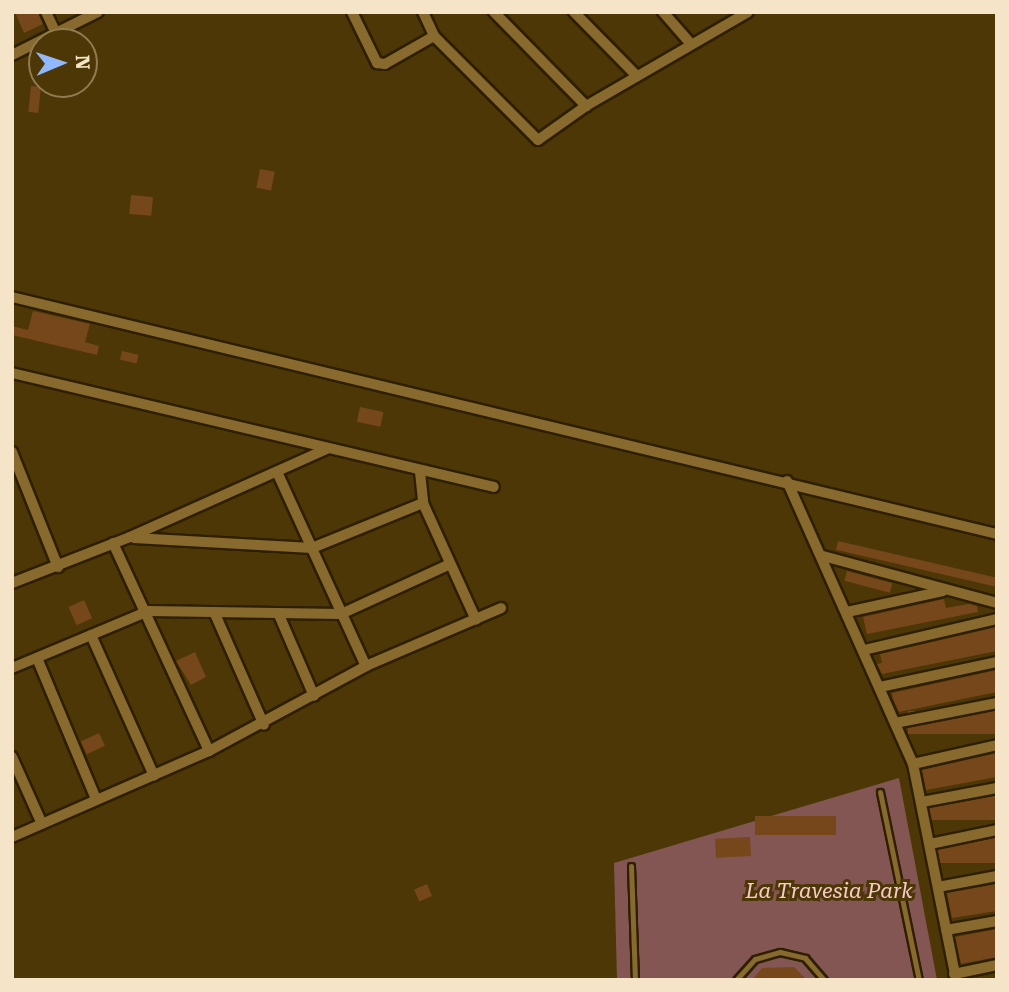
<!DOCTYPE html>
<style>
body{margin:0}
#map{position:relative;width:1009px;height:992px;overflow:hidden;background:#4d3706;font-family:"Roboto Serif",serif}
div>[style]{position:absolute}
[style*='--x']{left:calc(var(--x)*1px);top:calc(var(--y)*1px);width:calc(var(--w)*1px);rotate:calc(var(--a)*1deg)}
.green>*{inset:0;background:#835654}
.building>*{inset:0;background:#75471b;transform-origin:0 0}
.roads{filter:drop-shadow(2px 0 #2e1f00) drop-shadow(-2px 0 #2e1f00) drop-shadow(0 2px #2e1f00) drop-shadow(0 -2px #2e1f00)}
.lane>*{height:5px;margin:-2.5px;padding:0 2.5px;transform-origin:2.5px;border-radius:2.5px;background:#88692e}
.street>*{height:10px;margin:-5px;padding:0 5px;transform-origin:5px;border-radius:5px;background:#88692e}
span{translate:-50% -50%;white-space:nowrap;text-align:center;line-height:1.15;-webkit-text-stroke:6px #4d3706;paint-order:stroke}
.park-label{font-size:21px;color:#f7cbc9;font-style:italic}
.frame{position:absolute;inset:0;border:14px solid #f5e4c7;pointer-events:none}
.north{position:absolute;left:28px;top:28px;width:70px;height:70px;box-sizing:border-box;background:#4d3706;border:2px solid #907c53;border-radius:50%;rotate:88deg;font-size:19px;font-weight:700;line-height:28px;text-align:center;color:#f5e4c7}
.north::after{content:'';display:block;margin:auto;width:24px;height:32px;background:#91b8fd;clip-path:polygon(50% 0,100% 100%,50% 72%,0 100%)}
</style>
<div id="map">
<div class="green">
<div style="clip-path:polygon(899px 778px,937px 980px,617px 980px,614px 863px)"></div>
</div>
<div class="building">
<div style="clip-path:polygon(15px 12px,38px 12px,43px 24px,24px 33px)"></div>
<div style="left:31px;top:86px;width:10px;height:26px;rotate:6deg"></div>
<div style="left:260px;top:169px;width:15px;height:19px;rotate:11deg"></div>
<div style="left:131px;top:195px;width:22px;height:19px;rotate:5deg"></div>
<div style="clip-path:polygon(33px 311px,90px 324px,85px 342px,99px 346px,97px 355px,12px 335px,12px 326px,28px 330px)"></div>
<div style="left:122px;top:351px;width:17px;height:9px;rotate:13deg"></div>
<div style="left:360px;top:407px;width:24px;height:15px;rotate:12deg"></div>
<div style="left:838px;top:541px;width:163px;height:9px;rotate:13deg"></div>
<div style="left:847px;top:571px;width:47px;height:10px;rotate:15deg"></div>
<div style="clip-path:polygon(944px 599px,946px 608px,969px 604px,977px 606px,978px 612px,867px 634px,863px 617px)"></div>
<div style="left:84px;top:600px;width:20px;height:17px;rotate:66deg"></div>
<div style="clip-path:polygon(997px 627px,997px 651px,882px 674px,877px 664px,882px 663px,880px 654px)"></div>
<div style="clip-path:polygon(195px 652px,206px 677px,191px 685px,176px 661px)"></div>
<div style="clip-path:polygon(997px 670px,997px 692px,899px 712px,893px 699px,892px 693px)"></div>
<div style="left:997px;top:711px;width:23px;height:89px;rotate:90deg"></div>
<div style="left:99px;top:733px;width:14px;height:20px;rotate:65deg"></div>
<div style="clip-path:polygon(997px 753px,997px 777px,926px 790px,922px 770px)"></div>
<div style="left:997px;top:796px;width:24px;height:68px;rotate:90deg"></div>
<div style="left:836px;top:816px;width:19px;height:81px;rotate:90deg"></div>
<div style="left:750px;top:837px;width:19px;height:35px;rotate:87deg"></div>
<div style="left:997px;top:838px;width:25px;height:60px;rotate:90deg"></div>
<div style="left:427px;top:884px;width:13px;height:14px;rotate:67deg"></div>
<div style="clip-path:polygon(997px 884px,997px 911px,952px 918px,947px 893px)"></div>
<div style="clip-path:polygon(997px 929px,997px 957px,961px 964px,955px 937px)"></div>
<div style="clip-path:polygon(794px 967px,807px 980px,752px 980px,762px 968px)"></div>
</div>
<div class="roads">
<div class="lane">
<div style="--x:880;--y:792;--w:192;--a:78.3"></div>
<div style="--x:631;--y:866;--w:114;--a:88"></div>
<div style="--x:736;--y:980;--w:28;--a:-48"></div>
<div style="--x:755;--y:959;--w:26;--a:-16"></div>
<div style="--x:780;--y:952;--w:26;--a:13"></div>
<div style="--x:805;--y:958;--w:29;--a:49"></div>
</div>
<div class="street">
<div style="--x:46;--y:12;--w:23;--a:65"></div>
<div style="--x:352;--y:12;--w:57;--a:63.9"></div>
<div style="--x:377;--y:63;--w:8;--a:7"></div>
<div style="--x:385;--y:64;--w:56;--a:-29.7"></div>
<div style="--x:423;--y:12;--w:26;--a:65"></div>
<div style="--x:434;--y:36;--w:147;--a:45"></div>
<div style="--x:538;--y:140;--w:59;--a:-35.3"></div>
<div style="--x:586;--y:106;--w:187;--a:-30.1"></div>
<div style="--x:494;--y:12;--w:132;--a:45.6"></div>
<div style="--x:574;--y:12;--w:90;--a:45.5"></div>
<div style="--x:663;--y:12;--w:43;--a:48.8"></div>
<div style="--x:12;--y:55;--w:96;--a:-26.6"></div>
<div style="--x:12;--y:297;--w:1013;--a:13.53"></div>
<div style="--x:12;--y:373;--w:495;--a:13.3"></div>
<div style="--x:12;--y:452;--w:124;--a:68.2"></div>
<div style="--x:277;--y:472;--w:213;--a:65.4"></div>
<div style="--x:420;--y:472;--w:31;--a:84"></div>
<div style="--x:423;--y:503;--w:128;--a:65.6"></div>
<div style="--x:787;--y:481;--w:310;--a:66"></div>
<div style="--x:913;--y:764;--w:220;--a:78.7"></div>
<div style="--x:134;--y:538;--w:178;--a:3.2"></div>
<div style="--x:312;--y:548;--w:120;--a:-22.1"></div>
<div style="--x:113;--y:543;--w:229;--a:65.2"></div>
<div style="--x:823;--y:556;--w:180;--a:15.1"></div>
<div style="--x:12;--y:583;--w:127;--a:-21.3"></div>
<div style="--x:130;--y:537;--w:216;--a:-24.1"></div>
<div style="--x:847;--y:612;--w:98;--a:-12.3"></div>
<div style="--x:215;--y:614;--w:121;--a:66.2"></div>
<div style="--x:279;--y:615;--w:88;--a:66.6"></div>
<div style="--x:91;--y:635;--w:154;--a:65.9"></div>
<div style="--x:864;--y:650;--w:137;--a:-13.1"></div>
<div style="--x:37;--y:658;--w:153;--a:67.3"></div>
<div style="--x:12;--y:668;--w:147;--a:-22.7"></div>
<div style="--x:148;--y:611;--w:193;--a:0.9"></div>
<div style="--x:341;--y:614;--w:118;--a:-24.6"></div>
<div style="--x:880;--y:687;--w:120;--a:-12.1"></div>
<div style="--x:895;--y:723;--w:104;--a:-11.1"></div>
<div style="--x:12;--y:757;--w:73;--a:65.9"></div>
<div style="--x:913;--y:764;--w:86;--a:-12.7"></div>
<div style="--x:922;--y:802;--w:76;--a:-10.6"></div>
<div style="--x:12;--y:837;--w:215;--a:-23.6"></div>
<div style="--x:209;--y:751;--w:179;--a:-28.4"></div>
<div style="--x:366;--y:666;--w:147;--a:-23.2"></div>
<div style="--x:930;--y:844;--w:68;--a:-11.8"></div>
<div style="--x:938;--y:887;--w:60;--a:-10.6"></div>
<div style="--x:946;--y:930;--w:52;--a:-10"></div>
<div style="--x:954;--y:974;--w:44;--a:-11.8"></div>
</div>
</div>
<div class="park-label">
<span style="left:829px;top:891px">La Travesia Park</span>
</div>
<div class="frame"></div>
<div class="north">N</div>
</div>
